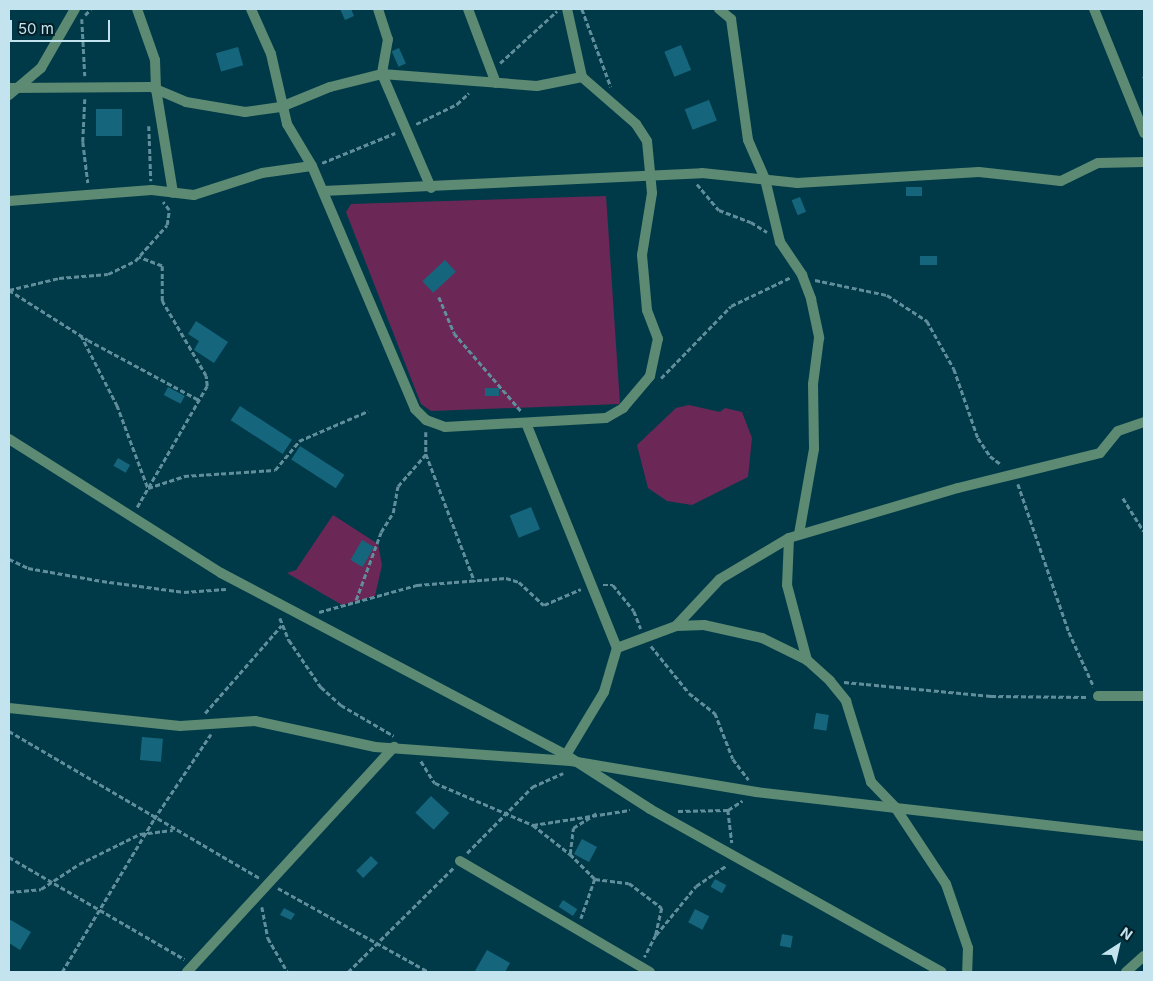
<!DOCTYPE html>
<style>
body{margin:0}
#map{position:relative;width:1153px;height:981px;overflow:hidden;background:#003a49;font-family:Inter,sans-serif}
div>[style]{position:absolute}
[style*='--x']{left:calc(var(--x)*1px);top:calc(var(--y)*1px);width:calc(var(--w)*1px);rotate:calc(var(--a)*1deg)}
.green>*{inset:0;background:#6b2756}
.building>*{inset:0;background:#15667d;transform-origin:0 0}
.path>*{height:2.5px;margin-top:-1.25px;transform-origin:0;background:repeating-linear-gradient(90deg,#618e9b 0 5px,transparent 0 7.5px)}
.minor>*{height:10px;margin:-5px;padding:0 5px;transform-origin:5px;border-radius:5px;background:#5d8a73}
span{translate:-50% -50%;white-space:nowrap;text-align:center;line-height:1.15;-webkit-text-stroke:4px #031f27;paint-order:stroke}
.frame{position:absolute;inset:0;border:10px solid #c3e3ee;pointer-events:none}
.north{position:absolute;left:1093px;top:921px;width:50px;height:50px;-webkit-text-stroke:4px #031f27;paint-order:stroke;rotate:35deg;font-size:14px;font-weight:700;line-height:20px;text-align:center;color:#c3e3ee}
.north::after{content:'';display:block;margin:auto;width:18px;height:22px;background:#c3e3ee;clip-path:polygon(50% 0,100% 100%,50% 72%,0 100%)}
.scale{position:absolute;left:10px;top:20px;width:100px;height:22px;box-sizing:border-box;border:2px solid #c3e3ee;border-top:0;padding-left:6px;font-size:15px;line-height:18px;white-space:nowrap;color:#c3e3ee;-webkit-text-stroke:4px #031f27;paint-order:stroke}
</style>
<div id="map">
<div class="green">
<div style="clip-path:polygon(606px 196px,620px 404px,431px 411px,421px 404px,346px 212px,351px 204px)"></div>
<div style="clip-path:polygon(689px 405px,720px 412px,725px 408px,742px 412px,752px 438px,748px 477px,692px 505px,667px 501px,648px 488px,637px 445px,676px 408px)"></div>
<div style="clip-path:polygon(333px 515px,378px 544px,382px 565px,375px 596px,342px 605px,287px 573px,296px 570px)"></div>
</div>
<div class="building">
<div style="clip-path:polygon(340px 9px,351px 9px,354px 16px,345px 20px)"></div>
<div style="left:681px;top:45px;width:27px;height:18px;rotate:68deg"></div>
<div style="left:238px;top:47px;width:19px;height:23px;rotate:74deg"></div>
<div style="left:399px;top:48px;width:17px;height:8px;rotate:66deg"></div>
<div style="left:709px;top:100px;width:22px;height:26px;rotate:69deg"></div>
<div style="left:96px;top:109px;width:26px;height:27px"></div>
<div style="left:906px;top:187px;width:16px;height:9px"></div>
<div style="left:800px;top:197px;width:16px;height:9px;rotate:68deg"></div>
<div style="left:937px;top:256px;width:9px;height:17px;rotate:90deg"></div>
<div style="left:445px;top:260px;width:16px;height:31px;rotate:47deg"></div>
<div style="clip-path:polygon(196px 321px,228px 342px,214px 363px,194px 350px,199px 341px,188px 334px)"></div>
<div style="left:168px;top:387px;width:19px;height:9px;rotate:28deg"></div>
<div style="left:485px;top:388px;width:14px;height:8px"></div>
<div style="left:240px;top:406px;width:62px;height:17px;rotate:33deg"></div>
<div style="left:300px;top:446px;width:53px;height:16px;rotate:33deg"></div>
<div style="left:118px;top:458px;width:14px;height:9px;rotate:30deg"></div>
<div style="left:531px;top:507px;width:24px;height:23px;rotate:68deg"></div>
<div style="left:362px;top:540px;width:14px;height:23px;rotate:30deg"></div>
<div style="left:816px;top:713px;width:13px;height:16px;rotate:9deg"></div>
<div style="left:142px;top:737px;width:21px;height:23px;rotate:5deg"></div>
<div style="left:431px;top:796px;width:25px;height:23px;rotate:43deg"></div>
<div style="left:582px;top:839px;width:17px;height:17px;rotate:28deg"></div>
<div style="left:371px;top:856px;width:10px;height:21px;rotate:45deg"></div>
<div style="left:715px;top:879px;width:13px;height:9px;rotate:29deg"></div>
<div style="left:563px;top:900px;width:17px;height:8px;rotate:33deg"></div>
<div style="clip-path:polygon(284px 908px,295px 914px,291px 920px,280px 915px)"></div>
<div style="left:695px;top:909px;width:16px;height:15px;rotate:27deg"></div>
<div style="clip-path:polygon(9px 919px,31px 932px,20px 950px,9px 943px)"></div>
<div style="left:782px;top:934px;width:11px;height:12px;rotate:10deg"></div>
<div style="clip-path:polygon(487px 950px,510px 963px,505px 972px,475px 971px)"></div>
</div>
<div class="path">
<div style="--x:582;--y:9;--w:83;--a:69.6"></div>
<div style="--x:85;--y:15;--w:8;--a:-45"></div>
<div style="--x:82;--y:19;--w:57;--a:87"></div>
<div style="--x:500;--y:63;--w:77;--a:-42.4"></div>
<div style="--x:1143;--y:78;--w:1;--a:-45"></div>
<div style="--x:85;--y:99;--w:43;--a:92.7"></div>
<div style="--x:83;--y:142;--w:41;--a:83"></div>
<div style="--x:416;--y:124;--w:46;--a:-26"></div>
<div style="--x:457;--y:104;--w:16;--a:-43"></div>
<div style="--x:149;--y:126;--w:55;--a:87.9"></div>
<div style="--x:322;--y:163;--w:79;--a:-22.3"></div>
<div style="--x:697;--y:184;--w:34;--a:50"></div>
<div style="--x:719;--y:210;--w:34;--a:21"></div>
<div style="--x:751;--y:222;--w:19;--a:32"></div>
<div style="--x:815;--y:280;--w:74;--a:11.8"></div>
<div style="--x:887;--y:295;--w:48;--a:33"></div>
<div style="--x:927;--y:321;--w:55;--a:60.6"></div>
<div style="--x:954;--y:369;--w:73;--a:70.8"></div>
<div style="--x:978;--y:438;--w:22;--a:56"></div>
<div style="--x:990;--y:456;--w:15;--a:37"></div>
<div style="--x:9;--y:290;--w:51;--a:-13.5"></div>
<div style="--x:59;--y:278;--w:49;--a:-4.7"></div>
<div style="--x:108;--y:274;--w:30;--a:-26"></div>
<div style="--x:135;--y:261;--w:48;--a:-48.4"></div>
<div style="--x:167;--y:225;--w:15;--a:-82"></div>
<div style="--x:169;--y:210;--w:10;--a:-127"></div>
<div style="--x:9;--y:290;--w:93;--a:32.3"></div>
<div style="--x:88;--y:340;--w:126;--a:28.4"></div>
<div style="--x:439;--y:297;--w:39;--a:67"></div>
<div style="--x:454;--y:333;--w:104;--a:49.3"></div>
<div style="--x:81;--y:335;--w:79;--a:62.8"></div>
<div style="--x:117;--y:405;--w:89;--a:69.5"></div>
<div style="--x:148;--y:488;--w:38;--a:-18"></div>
<div style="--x:184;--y:476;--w:91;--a:-3.8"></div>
<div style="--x:275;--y:470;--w:38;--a:-50"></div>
<div style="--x:299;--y:441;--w:75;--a:-23.5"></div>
<div style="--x:661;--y:378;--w:100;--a:-45.8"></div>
<div style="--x:731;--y:306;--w:67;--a:-25.8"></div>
<div style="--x:426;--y:432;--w:22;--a:90"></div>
<div style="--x:426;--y:454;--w:137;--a:69.1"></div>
<div style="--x:1018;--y:484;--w:157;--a:71"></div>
<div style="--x:1069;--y:632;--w:60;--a:65.6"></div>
<div style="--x:1123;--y:498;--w:39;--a:58"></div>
<div style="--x:137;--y:507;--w:140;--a:-60"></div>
<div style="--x:207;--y:386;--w:10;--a:-96"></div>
<div style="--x:206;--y:376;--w:87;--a:-120.4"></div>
<div style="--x:162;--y:301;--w:35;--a:-90"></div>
<div style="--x:162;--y:266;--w:25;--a:-159"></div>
<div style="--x:9;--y:559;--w:21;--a:25"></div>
<div style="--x:28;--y:568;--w:75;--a:10"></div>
<div style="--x:102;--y:581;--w:83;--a:7.6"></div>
<div style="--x:184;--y:592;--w:42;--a:-4.1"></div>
<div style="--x:603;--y:585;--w:10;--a:0"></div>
<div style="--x:613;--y:585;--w:33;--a:51"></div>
<div style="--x:634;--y:611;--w:19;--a:69"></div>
<div style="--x:356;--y:600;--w:72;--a:-69.8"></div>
<div style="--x:381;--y:532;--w:22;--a:-58"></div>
<div style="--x:393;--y:513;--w:27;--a:-80"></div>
<div style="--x:398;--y:486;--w:43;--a:-48.8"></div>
<div style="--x:319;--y:612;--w:102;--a:-15.4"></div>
<div style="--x:417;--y:585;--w:89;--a:-4.5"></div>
<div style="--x:506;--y:578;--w:14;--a:17"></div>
<div style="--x:519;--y:582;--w:34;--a:43"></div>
<div style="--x:544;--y:605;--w:40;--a:-23.4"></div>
<div style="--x:280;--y:618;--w:24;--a:68"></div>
<div style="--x:289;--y:640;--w:57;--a:55.8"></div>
<div style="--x:321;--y:687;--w:27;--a:42"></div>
<div style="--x:341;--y:705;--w:61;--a:30.3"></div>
<div style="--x:651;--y:646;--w:60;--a:51"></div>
<div style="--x:689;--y:693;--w:33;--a:38"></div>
<div style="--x:715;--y:713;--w:49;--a:68.6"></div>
<div style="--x:733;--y:759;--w:26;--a:53"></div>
<div style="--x:844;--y:682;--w:148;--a:5.4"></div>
<div style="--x:991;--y:696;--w:97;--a:0.6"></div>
<div style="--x:205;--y:713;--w:116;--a:-48.9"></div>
<div style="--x:9;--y:731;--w:291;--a:30.4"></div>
<div style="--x:421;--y:761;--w:26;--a:58"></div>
<div style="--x:435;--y:783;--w:107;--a:23.2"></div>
<div style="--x:533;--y:825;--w:47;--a:38.1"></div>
<div style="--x:570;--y:854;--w:35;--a:45"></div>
<div style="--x:595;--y:879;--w:42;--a:109.3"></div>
<div style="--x:728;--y:810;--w:33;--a:83"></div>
<div style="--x:678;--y:811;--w:50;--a:-1.1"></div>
<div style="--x:728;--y:810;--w:17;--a:-33"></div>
<div style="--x:533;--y:825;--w:98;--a:-8.8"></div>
<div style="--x:467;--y:853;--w:93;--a:-45.4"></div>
<div style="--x:532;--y:787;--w:34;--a:-24"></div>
<div style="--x:570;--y:854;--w:26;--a:-83"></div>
<div style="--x:573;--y:828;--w:28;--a:-32"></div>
<div style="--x:9;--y:857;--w:203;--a:30.2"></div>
<div style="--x:595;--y:879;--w:34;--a:7"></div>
<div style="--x:629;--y:883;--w:41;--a:37.1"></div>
<div style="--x:662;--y:908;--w:28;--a:103"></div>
<div style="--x:656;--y:935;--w:25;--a:117"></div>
<div style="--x:278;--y:888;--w:173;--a:29.1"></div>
<div style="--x:9;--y:892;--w:32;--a:-5"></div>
<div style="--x:41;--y:889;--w:45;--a:-33.3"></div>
<div style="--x:79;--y:864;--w:68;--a:-26.2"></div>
<div style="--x:140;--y:834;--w:33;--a:-7"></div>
<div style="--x:262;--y:907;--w:32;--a:79"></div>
<div style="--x:268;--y:938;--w:39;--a:60"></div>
<div style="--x:656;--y:935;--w:63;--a:-50.8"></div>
<div style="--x:696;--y:886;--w:37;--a:-34"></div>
<div style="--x:62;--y:972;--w:179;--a:-59"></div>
<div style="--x:154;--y:819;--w:102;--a:-56.2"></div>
<div style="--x:348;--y:972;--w:148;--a:-44.7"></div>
</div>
<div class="minor">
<div style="--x:137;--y:9;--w:54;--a:70.6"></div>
<div style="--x:155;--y:60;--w:29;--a:88"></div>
<div style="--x:156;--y:89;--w:105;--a:80.7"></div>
<div style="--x:251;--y:9;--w:49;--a:66"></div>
<div style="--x:271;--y:54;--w:72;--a:77.1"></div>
<div style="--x:287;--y:124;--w:49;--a:59.2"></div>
<div style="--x:312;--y:166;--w:264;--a:67"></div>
<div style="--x:415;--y:409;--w:16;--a:45"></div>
<div style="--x:426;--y:420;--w:20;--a:20"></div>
<div style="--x:445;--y:427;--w:161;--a:-3.2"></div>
<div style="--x:606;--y:418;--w:20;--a:-30"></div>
<div style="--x:623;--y:408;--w:42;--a:-49.8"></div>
<div style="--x:650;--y:376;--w:38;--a:-78"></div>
<div style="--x:658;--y:339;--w:31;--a:-111"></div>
<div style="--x:647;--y:310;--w:55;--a:-95.2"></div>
<div style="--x:642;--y:255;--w:63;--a:-80.8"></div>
<div style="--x:652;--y:193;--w:52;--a:-95.5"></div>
<div style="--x:647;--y:141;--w:20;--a:-123"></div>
<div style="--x:636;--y:124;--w:72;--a:-139"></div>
<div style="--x:582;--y:77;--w:70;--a:-102.4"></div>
<div style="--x:378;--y:9;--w:32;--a:72"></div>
<div style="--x:388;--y:39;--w:36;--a:100"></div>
<div style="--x:382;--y:74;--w:124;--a:66.7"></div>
<div style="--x:468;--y:9;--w:79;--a:69.3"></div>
<div style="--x:719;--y:9;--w:16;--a:40"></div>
<div style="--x:731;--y:19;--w:122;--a:82"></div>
<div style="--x:748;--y:140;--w:43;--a:66.4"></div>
<div style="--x:765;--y:179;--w:65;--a:76.6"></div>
<div style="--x:780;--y:242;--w:40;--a:56"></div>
<div style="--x:802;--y:275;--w:26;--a:69"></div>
<div style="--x:811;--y:299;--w:40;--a:78"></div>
<div style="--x:819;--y:338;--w:46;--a:97.4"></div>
<div style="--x:813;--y:384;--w:65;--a:89.1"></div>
<div style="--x:814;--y:449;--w:86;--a:100"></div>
<div style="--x:1094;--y:9;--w:134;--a:68"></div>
<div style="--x:9;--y:88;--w:142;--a:-0.4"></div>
<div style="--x:151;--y:87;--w:38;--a:23"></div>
<div style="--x:186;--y:102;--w:60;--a:9.6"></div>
<div style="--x:245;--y:112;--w:36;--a:-8"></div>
<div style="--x:281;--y:107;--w:53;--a:-22.2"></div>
<div style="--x:330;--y:87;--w:54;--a:-14"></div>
<div style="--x:382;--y:74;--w:155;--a:4.4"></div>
<div style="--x:537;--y:86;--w:46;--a:-11.3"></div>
<div style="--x:9;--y:95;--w:42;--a:-40.2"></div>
<div style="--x:41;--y:68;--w:68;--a:-60"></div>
<div style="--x:323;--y:191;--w:379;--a:-2.7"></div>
<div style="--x:702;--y:173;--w:96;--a:6"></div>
<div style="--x:797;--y:183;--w:182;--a:-3.5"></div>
<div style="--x:979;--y:172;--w:82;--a:6.3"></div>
<div style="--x:1061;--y:181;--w:41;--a:-25.9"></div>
<div style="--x:1098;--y:163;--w:46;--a:-1.2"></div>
<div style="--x:9;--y:201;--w:143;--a:-4.4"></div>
<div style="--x:152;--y:190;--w:42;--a:6.8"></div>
<div style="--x:194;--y:195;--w:71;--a:-17.9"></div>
<div style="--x:262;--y:173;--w:50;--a:-8"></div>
<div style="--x:526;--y:423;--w:243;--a:68"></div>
<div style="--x:617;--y:648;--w:46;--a:106.5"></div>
<div style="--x:604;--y:692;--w:74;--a:121.1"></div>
<div style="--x:566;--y:755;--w:100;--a:32.7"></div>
<div style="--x:650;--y:809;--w:334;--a:29.2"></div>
<div style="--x:9;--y:439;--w:251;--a:32.3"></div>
<div style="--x:221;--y:573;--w:390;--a:27.8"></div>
<div style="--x:789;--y:538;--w:47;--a:92.4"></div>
<div style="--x:787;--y:585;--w:78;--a:75.1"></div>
<div style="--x:676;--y:626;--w:28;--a:-2"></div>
<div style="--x:704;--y:625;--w:59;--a:12.6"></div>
<div style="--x:762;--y:638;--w:50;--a:26.1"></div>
<div style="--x:807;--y:660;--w:31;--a:42"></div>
<div style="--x:830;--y:681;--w:26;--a:51"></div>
<div style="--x:846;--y:701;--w:85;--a:72.8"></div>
<div style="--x:871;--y:782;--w:35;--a:46"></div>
<div style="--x:895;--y:807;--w:92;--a:56.5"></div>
<div style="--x:946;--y:884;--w:68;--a:71"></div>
<div style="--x:968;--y:948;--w:24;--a:92"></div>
<div style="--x:617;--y:648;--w:63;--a:-20.4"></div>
<div style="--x:676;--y:626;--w:64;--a:-46.9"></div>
<div style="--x:720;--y:579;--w:80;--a:-30.7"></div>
<div style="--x:789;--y:538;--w:176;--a:-16.5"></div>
<div style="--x:958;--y:488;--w:146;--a:-13.8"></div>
<div style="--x:1100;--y:453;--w:28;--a:-51"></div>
<div style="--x:1118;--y:431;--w:28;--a:-19"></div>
<div style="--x:1098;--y:696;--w:46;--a:0"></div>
<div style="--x:9;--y:708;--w:172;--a:6"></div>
<div style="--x:180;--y:726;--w:75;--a:-3.8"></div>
<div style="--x:255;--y:721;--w:123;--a:12.2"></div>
<div style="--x:375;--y:747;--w:196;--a:4.1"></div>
<div style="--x:571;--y:761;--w:188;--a:9.5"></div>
<div style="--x:756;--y:792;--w:390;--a:6.5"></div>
<div style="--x:460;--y:861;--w:220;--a:30.3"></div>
<div style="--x:187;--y:972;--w:306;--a:-47.4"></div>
<div style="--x:1126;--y:972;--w:24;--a:-42"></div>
</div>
<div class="frame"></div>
<div class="north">N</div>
<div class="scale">50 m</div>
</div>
